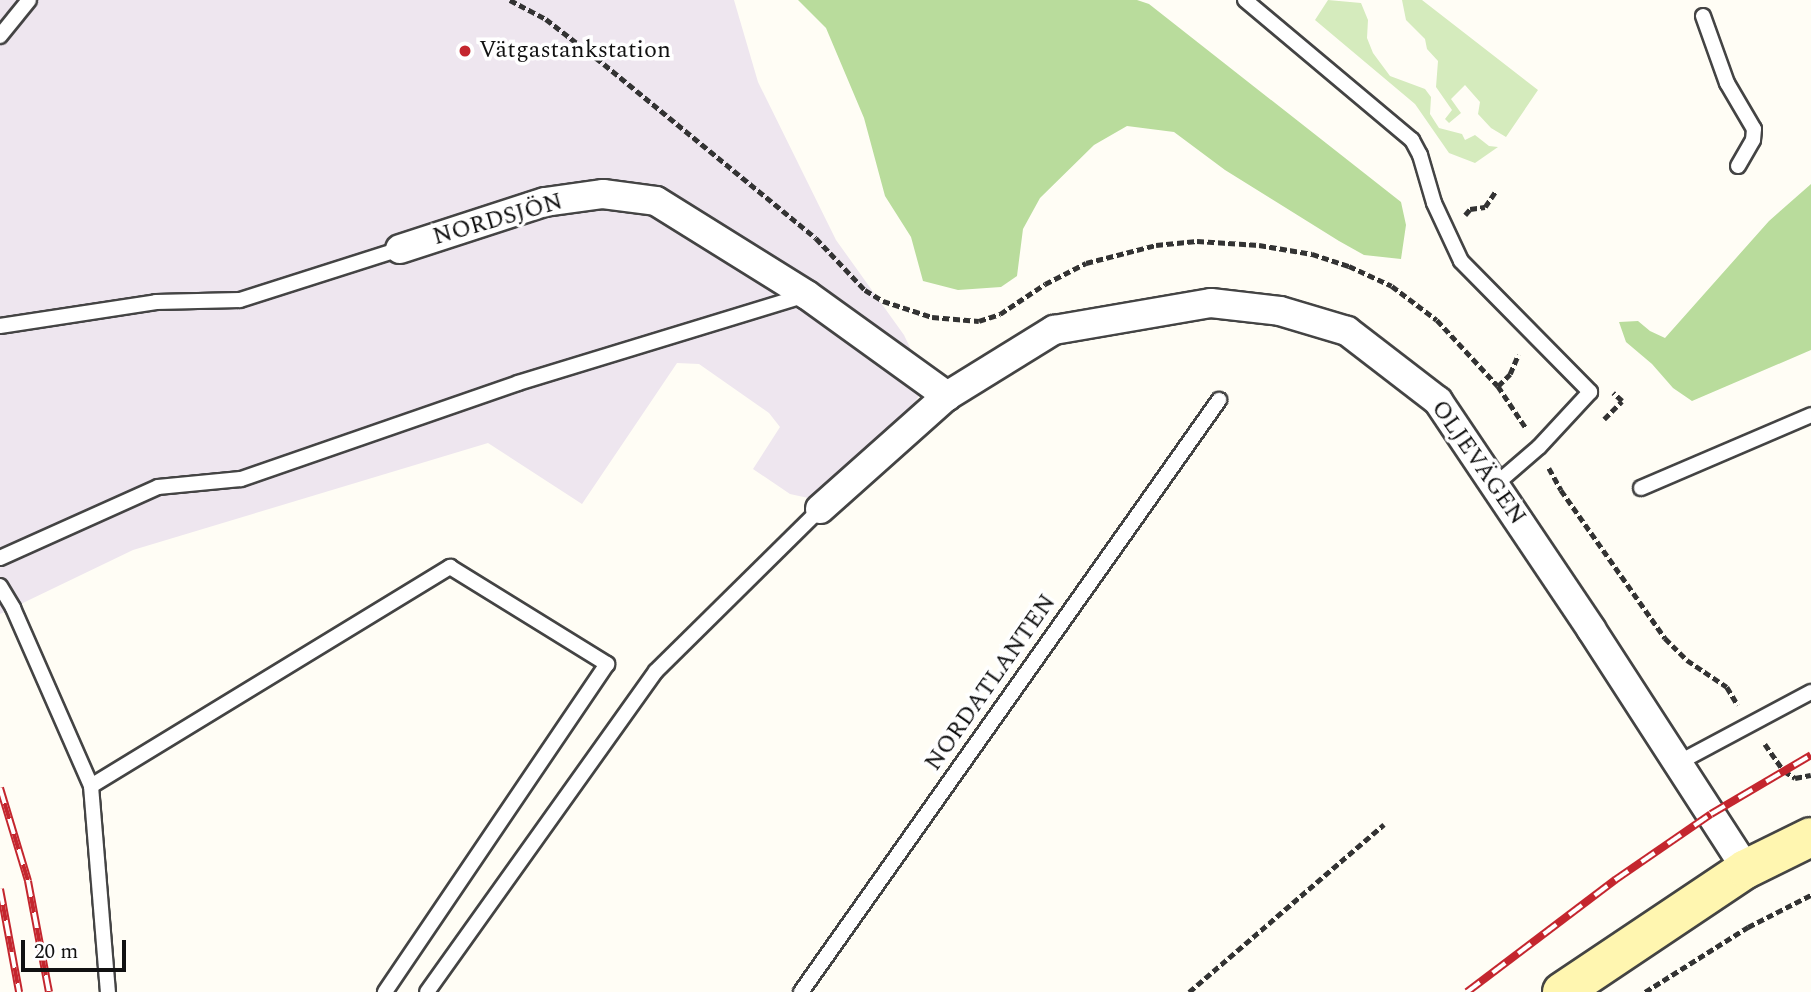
<!DOCTYPE html>
<meta charset="utf-8">
<style>
body{margin:0}
#map{position:relative;width:1811px;height:992px;overflow:hidden;background:#fffdf5;font-family:Spectral,serif}
div>[style]{position:absolute}
[style*='--x']{left:calc(var(--x)*1px);top:calc(var(--y)*1px);width:calc(var(--w)*1px);rotate:calc(var(--a)*1deg)}
.industrial>*{inset:0;background:#eee6ef}
.green>*{inset:0;background:#d5ebbd}
.forest>*{inset:0;background:#b9dc9c}
.path>*{height:4.5px;margin-top:-2.25px;transform-origin:0;background:repeating-linear-gradient(90deg,#333 0 7px,transparent 0 10.5px)}
.roads{filter:drop-shadow(2px 0 #444) drop-shadow(-2px 0 #444) drop-shadow(0 2px #444) drop-shadow(0 -2px #444)}
.lane>*{height:14px;margin:-7px;padding:0 7px;transform-origin:7px;border-radius:7px;background:#fff}
.street>*{height:28px;margin:-14px;padding:0 14px;transform-origin:14px;border-radius:14px;background:#fff}
.secondary>*{height:38px;margin:-19px;padding:0 19px;transform-origin:19px;border-radius:19px;background:#fff6b0}
.rail>*{height:8px;margin-top:-4px;transform-origin:0;background:repeating-linear-gradient(90deg,#fff 0 16px,#c4262e 0 32px);box-sizing:border-box;border-block:2px solid #c4262e}
.dots>*{width:19px;height:19px;translate:-50% -50%;box-sizing:border-box;border:4px solid #fff;border-radius:50%}
span{translate:-50% -50%;white-space:nowrap;text-align:center;line-height:1.15;-webkit-text-stroke:7px #fff;paint-order:stroke}
.poi-label{font-size:24px;color:#111}
.left{translate:0 -50%;text-align:left}
.street-label{font-size:24px;color:#111}
.scale{position:absolute;left:21px;top:940px;width:105px;height:32px;box-sizing:border-box;border:4px solid #111;border-top:0;padding-left:9px;font-size:21px;line-height:24px;white-space:nowrap;color:#111;-webkit-text-stroke:5px #fff;paint-order:stroke}
</style>
<div id="map">
<div class="industrial">
<div style="clip-path:polygon(0 0,734px 0,758px 82px,836px 240px,904px 335px,927px 383px,849px 507px,790px 494px,753px 469px,780px 427px,769px 413px,699px 364px,677px 363px,582px 504px,488px 443px,133px 550px,0 614px)"></div>
</div>
<div class="green">
<div style="clip-path:polygon(1328px 0,1361px 3px,1368px 20px,1367px 38px,1373px 53px,1390px 76px,1425px 89px,1431px 97px,1430px 114px,1439px 128px,1462px 134px,1465px 140px,1475px 135px,1489px 146px,1498px 147px,1475px 163px,1449px 153px,1415px 104px,1315px 20px)"></div>
<div style="clip-path:polygon(1402px 0,1422px 0,1538px 90px,1506px 137px,1491px 128px,1478px 114px,1480px 102px,1465px 85px,1451px 99px,1461px 113px,1449px 123px,1445px 119px,1452px 110px,1436px 87px,1438px 61px,1427px 49px,1425px 39px,1406px 20px)"></div>
</div>
<div class="forest">
<div style="clip-path:polygon(798px 0,1137px 0,1149px 4px,1401px 202px,1406px 225px,1401px 259px,1364px 255px,1339px 241px,1225px 170px,1174px 132px,1127px 126px,1094px 145px,1040px 198px,1023px 229px,1017px 276px,1001px 287px,958px 290px,923px 281px,911px 237px,885px 196px,864px 118px,826px 28px)"></div>
<div style="clip-path:polygon(1811px 184px,1811px 350px,1692px 401px,1673px 388px,1652px 364px,1626px 342px,1619px 322px,1638px 321px,1650px 331px,1665px 338px,1769px 221px)"></div>
</div>
<div class="path">
<div style="--x:510;--y:0;--w:41;--a:27.8"></div>
<div style="--x:546;--y:19;--w:73;--a:37.8"></div>
<div style="--x:604;--y:64;--w:274;--a:39.4"></div>
<div style="--x:816;--y:238;--w:71;--a:46.7"></div>
<div style="--x:865;--y:290;--w:21;--a:31"></div>
<div style="--x:883;--y:301;--w:52;--a:18.1"></div>
<div style="--x:932;--y:317;--w:47;--a:4.9"></div>
<div style="--x:979;--y:321;--w:22;--a:-18"></div>
<div style="--x:1000;--y:314;--w:54;--a:-33.7"></div>
<div style="--x:1045;--y:284;--w:46;--a:-27.1"></div>
<div style="--x:1086;--y:263;--w:72;--a:-14.4"></div>
<div style="--x:1156;--y:245;--w:41;--a:-5.6"></div>
<div style="--x:1197;--y:241;--w:62;--a:3.7"></div>
<div style="--x:1259;--y:245;--w:54;--a:9.6"></div>
<div style="--x:1312;--y:254;--w:39;--a:18"></div>
<div style="--x:1349;--y:266;--w:47;--a:24.9"></div>
<div style="--x:1392;--y:286;--w:56;--a:37.1"></div>
<div style="--x:1437;--y:320;--w:90;--a:47.3"></div>
<div style="--x:1498;--y:386;--w:50;--a:56.3"></div>
<div style="--x:1465;--y:215;--w:8;--a:-50"></div>
<div style="--x:1470;--y:209;--w:15;--a:-8"></div>
<div style="--x:1485;--y:207;--w:18;--a:-56"></div>
<div style="--x:1498;--y:386;--w:17;--a:-45"></div>
<div style="--x:1510;--y:374;--w:21;--a:-67"></div>
<div style="--x:1604;--y:419;--w:25;--a:-45"></div>
<div style="--x:1622;--y:401;--w:12;--a:-138"></div>
<div style="--x:1549;--y:468;--w:25;--a:61"></div>
<div style="--x:1561;--y:490;--w:181;--a:54.9"></div>
<div style="--x:1665;--y:638;--w:31;--a:45"></div>
<div style="--x:1687;--y:660;--w:48;--a:34"></div>
<div style="--x:1727;--y:687;--w:21;--a:59"></div>
<div style="--x:1765;--y:744;--w:33;--a:55"></div>
<div style="--x:1784;--y:771;--w:13;--a:32"></div>
<div style="--x:1795;--y:778;--w:16;--a:-11"></div>
<div style="--x:1189;--y:992;--w:257;--a:-40.7"></div>
<div style="--x:1645;--y:992;--w:122;--a:-32.3"></div>
<div style="--x:1748;--y:927;--w:71;--a:-26.9"></div>
</div>
<div class="roads">
<div class="lane">
<div style="--x:1245;--y:0;--w:218;--a:40"></div>
<div style="--x:1412;--y:140;--w:17;--a:62"></div>
<div style="--x:1420;--y:155;--w:50;--a:73.7"></div>
<div style="--x:1434;--y:203;--w:64;--a:65"></div>
<div style="--x:1461;--y:261;--w:184;--a:45.4"></div>
<div style="--x:1590;--y:392;--w:75;--a:132.8"></div>
<div style="--x:1539;--y:447;--w:58;--a:139.2"></div>
<div style="--x:1703;--y:16;--w:71;--a:70.3"></div>
<div style="--x:1727;--y:83;--w:53;--a:59.6"></div>
<div style="--x:1754;--y:129;--w:11;--a:95"></div>
<div style="--x:1753;--y:140;--w:30;--a:120"></div>
<div style="--x:0;--y:36;--w:46;--a:-51.1"></div>
<div style="--x:0;--y:326;--w:158;--a:-8.7"></div>
<div style="--x:156;--y:302;--w:84;--a:-1.4"></div>
<div style="--x:240;--y:300;--w:168;--a:-17.7"></div>
<div style="--x:1641;--y:488;--w:185;--a:-23.2"></div>
<div style="--x:0;--y:558;--w:173;--a:-24.2"></div>
<div style="--x:158;--y:487;--w:83;--a:-5.5"></div>
<div style="--x:241;--y:479;--w:293;--a:-19.1"></div>
<div style="--x:518;--y:383;--w:301;--a:-17"></div>
<div style="--x:0;--y:586;--w:26;--a:59"></div>
<div style="--x:13;--y:608;--w:194;--a:66.3"></div>
<div style="--x:91;--y:786;--w:421;--a:-31.4"></div>
<div style="--x:450;--y:567;--w:185;--a:31.7"></div>
<div style="--x:607;--y:664;--w:396;--a:124.1"></div>
<div style="--x:1676;--y:764;--w:153;--a:-28.1"></div>
<div style="--x:91;--y:786;--w:207;--a:85.3"></div>
<div style="--x:427;--y:992;--w:394;--a:-54.5"></div>
<div style="--x:656;--y:671;--w:231;--a:-44.6"></div>
<div style="--x:801;--y:992;--w:725;--a:-54.77"></div>
</div>
<div class="street">
<div style="--x:400;--y:249;--w:152;--a:-18"></div>
<div style="--x:545;--y:202;--w:59;--a:-7.9"></div>
<div style="--x:603;--y:194;--w:53;--a:7.5"></div>
<div style="--x:656;--y:201;--w:178;--a:31.9"></div>
<div style="--x:807;--y:295;--w:173;--a:35.8"></div>
<div style="--x:820;--y:509;--w:170;--a:-41.7"></div>
<div style="--x:947;--y:396;--w:126;--a:-31.7"></div>
<div style="--x:1054;--y:330;--w:159;--a:-9.8"></div>
<div style="--x:1211;--y:303;--w:69;--a:6.6"></div>
<div style="--x:1280;--y:311;--w:70;--a:16.6"></div>
<div style="--x:1347;--y:331;--w:115;--a:37.6"></div>
<div style="--x:1438;--y:401;--w:275;--a:56.1"></div>
<div style="--x:1591;--y:629;--w:286;--a:57.1"></div>
</div>
<div class="secondary">
<div style="--x:1562;--y:992;--w:221;--a:-33.8"></div>
<div style="--x:1746;--y:869;--w:72;--a:-26.2"></div>
</div>
</div>
<div class="rail">
<div style="--x:0;--y:788;--w:97;--a:73.2"></div>
<div style="--x:28;--y:881;--w:113;--a:79.3"></div>
<div style="--x:0;--y:889;--w:105;--a:79.5"></div>
<div style="--x:1467;--y:992;--w:186;--a:-37.1"></div>
<div style="--x:1615;--y:880;--w:116;--a:-34.5"></div>
<div style="--x:1711;--y:814;--w:116;--a:-30.5"></div>
</div>
<div class="dots">
<div style="left:465px;top:51px;background:#c4262e"></div>
</div>
<div class="poi-label">
<span class="left" style="left:479px;top:51px">Vätgastankstation</span>
</div>
<div class="street-label">
<span style="left:498px;top:220px;rotate:-16deg">NORDSJÖN</span>
<span style="left:1478px;top:463px;rotate:55deg">OLJEVÄGEN</span>
<span style="left:991px;top:683px;rotate:-55deg">NORDATLANTEN</span>
</div>
<div class="scale">20 m</div>
</div>
